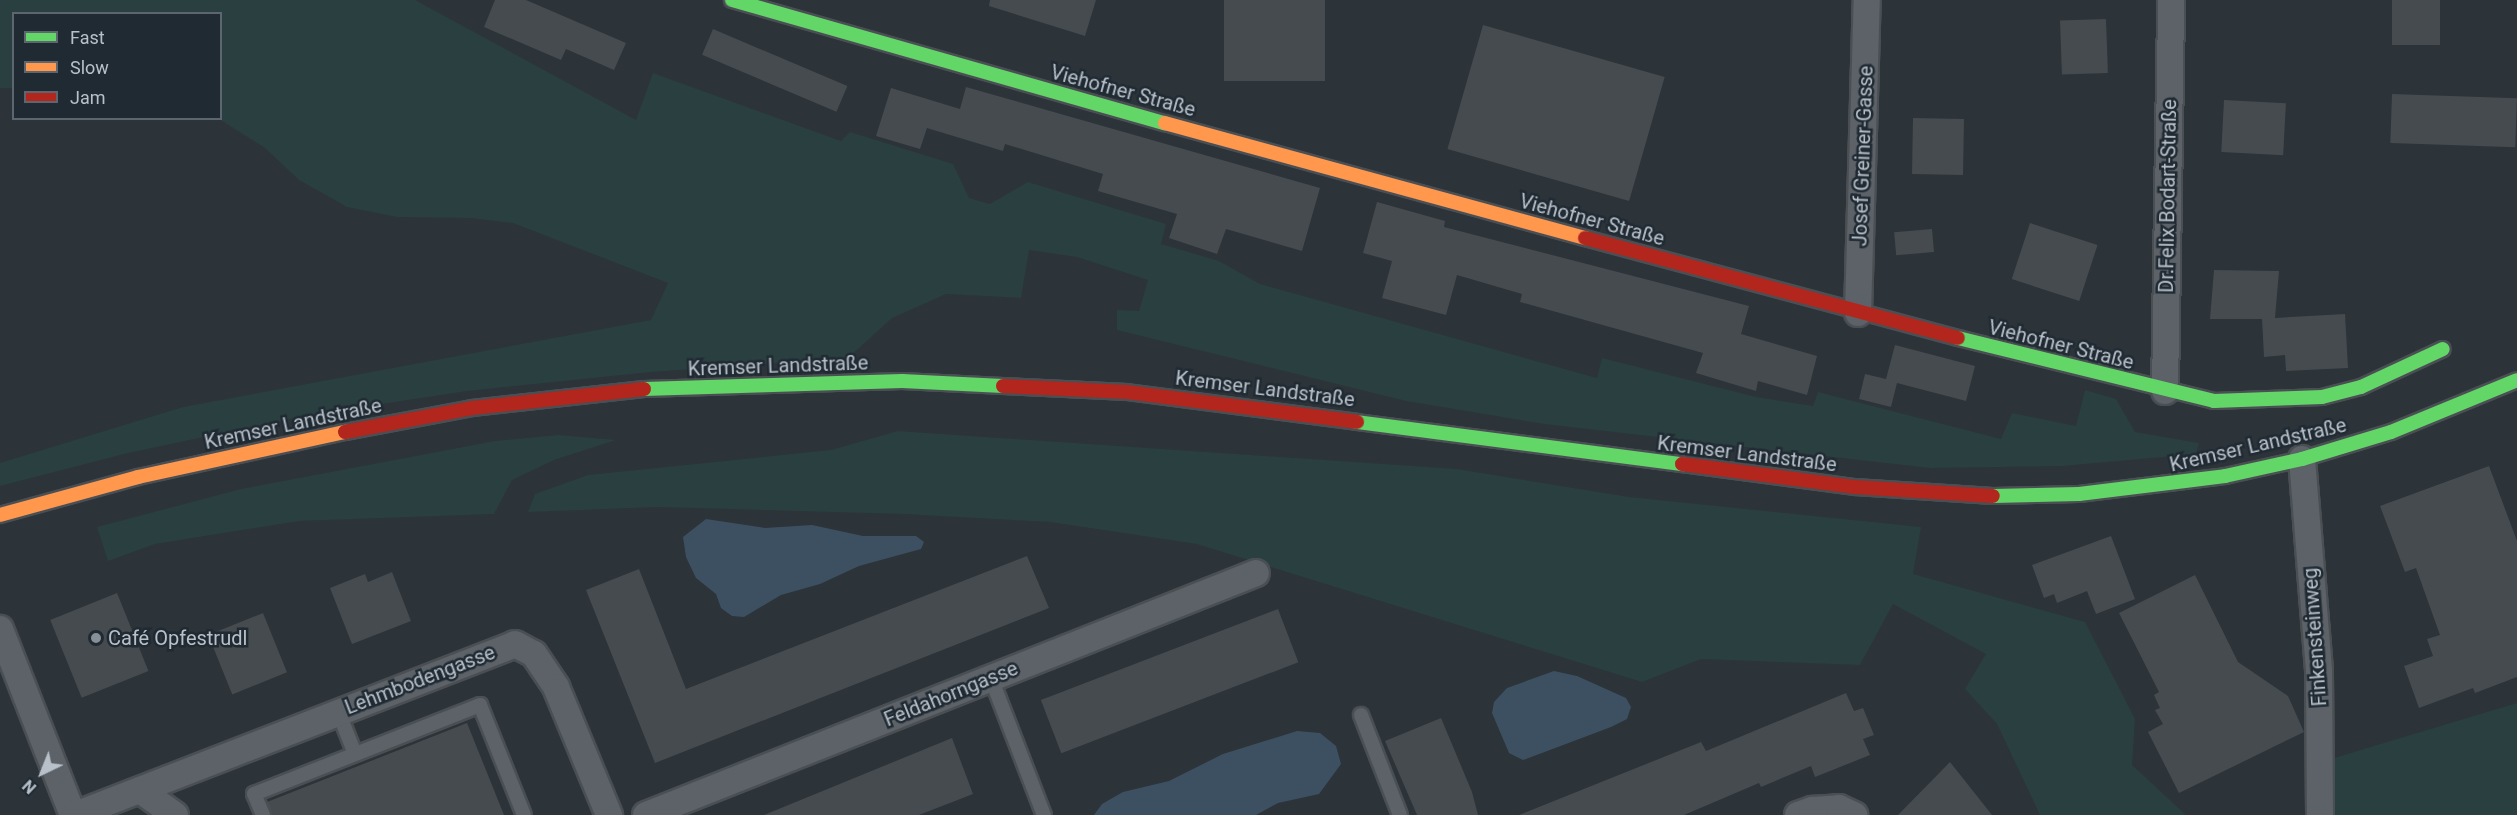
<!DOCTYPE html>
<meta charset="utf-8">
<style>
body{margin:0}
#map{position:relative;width:2517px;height:815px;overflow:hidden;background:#2c3339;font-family:Roboto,sans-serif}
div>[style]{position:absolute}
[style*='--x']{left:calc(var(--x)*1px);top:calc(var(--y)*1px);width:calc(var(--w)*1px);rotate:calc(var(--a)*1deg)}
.green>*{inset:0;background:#2a3f3f}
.water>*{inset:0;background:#3d5061}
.building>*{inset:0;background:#464b50;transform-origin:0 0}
.roads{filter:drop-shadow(2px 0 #4a4f54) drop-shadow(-2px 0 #4a4f54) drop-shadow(0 2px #4a4f54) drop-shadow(0 -2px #4a4f54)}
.lane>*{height:14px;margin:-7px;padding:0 7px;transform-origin:7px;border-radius:7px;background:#5c6267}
.street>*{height:26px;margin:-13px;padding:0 13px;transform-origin:13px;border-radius:13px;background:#5c6267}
.fast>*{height:14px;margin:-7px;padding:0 7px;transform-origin:7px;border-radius:7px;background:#63d668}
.slow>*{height:14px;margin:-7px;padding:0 7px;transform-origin:7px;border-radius:7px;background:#ff974d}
.jam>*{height:14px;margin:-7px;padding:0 7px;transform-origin:7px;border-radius:7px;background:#b3261e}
.dots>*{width:16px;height:16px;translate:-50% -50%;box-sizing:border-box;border:3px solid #202a33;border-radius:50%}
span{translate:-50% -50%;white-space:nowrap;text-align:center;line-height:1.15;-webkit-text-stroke:5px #202a33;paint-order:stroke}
.street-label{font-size:20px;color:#b8c0c9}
.poi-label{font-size:20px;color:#b8c0c9}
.left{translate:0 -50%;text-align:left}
.legend{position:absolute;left:12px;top:12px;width:210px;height:108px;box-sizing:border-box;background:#202a33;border:2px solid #5d666f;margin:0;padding:8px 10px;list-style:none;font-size:18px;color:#b8c0c9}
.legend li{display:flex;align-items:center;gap:12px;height:30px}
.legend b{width:30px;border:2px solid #5d666f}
.north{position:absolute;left:12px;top:743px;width:60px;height:60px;-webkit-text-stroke:4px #202a33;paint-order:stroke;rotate:223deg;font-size:16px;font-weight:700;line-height:24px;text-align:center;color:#b8c0c9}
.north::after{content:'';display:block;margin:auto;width:21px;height:27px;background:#b8c0c9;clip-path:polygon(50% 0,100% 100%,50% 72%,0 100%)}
</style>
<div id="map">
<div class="green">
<div style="clip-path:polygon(0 0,415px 0,636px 120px,653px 73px,841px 141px,850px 132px,953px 164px,969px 198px,990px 204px,1028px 182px,1166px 224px,1161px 244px,1219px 261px,1260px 284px,1597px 378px,1602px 358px,1756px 397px,1813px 406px,1818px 392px,2001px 439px,2012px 413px,2076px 426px,2085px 390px,2116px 399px,2135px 432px,2199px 443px,2196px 454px,2063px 466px,1930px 468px,1544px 424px,1406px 401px,1117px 330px,1117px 310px,1139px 311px,1148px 280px,1077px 257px,1029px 250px,1021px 298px,946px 294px,892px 318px,848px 358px,651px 372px,467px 391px,304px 416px,128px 453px,0 486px,0 463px,183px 407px,651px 320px,668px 283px,513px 223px,470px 218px,397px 217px,347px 207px,299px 180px,265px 148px,219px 119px,220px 14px,14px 14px,13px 88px,0 88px)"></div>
<div style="clip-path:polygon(898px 431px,1457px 469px,1629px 497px,1921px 527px,1913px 574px,2085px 622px,2135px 719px,2132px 765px,2186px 815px,2040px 815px,1997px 724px,1965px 689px,1986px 654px,1893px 604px,1860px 665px,1701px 659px,1642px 682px,1197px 544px,1050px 522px,903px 514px,659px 507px,528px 512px,535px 494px,588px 475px,831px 450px)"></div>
<div style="clip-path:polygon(559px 435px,616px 440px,554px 460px,512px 480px,494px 514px,299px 521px,155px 544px,108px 561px,97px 527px,241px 489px,495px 441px)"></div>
<div style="clip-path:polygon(2517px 703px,2517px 815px,2333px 815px,2334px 758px)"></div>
</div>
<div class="water">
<div style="clip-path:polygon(706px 519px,765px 528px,812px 525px,863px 536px,916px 536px,924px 542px,921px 549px,859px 566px,820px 584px,781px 595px,744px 617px,732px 616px,721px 608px,716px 594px,696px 578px,686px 557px,683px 537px)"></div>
<div style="clip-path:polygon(1554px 671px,1577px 676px,1626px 698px,1631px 707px,1627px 719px,1611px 727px,1523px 760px,1509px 753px,1492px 713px,1494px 702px,1507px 688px)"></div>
<div style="clip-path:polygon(1297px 731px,1320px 733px,1336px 746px,1341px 764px,1319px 794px,1278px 803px,1256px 815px,1094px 815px,1102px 804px,1123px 792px,1169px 781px,1223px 754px)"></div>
</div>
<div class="building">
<div style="clip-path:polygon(495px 0,526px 0,626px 43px,614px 70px,566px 49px,561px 60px,484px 27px)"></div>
<div style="clip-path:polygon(990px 0,1096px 0,1085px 36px,989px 6px)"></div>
<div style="left:1224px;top:0;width:101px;height:81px"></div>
<div style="left:2392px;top:0;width:48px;height:45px"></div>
<div style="left:2106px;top:19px;width:54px;height:46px;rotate:88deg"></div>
<div style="left:1483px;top:25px;width:189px;height:129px;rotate:16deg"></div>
<div style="left:713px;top:29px;width:146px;height:28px;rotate:23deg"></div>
<div style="clip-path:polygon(966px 87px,1320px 188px,1302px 251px,1226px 229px,1217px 254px,1169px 238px,1177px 214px,1098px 191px,1103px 174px,1005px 144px,1003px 151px,927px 128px,920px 149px,876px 136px,891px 88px,960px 109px)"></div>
<div style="left:2392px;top:94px;width:125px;height:49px;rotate:2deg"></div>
<div style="left:2224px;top:100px;width:62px;height:52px;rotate:3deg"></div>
<div style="left:1913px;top:118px;width:51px;height:56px;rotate:1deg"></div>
<div style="clip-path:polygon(1377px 202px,1445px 221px,1444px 227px,1749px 306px,1741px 334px,1817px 356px,1807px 395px,1758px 381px,1756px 391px,1696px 373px,1703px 353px,1520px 302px,1522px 294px,1457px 275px,1446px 315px,1382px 298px,1392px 261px,1363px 253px)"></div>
<div style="left:2030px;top:223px;width:71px;height:59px;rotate:18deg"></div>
<div style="left:1932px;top:229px;width:23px;height:38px;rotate:85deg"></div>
<div style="clip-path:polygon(2214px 270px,2279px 271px,2275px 318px,2345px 314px,2348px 368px,2286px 371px,2285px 355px,2264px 357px,2262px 319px,2210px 319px)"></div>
<div style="clip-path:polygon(1895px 345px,1975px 366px,1966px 401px,1897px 383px,1891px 407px,1859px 399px,1865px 374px,1886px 379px)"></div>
<div style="clip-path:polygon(2489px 466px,2517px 541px,2517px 677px,2475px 693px,2473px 688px,2419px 708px,2404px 666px,2433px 656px,2427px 639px,2440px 635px,2416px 568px,2405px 572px,2380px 506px)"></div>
<div style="clip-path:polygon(2111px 536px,2135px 599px,2096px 614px,2087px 591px,2057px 603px,2054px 594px,2044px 598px,2032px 565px)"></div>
<div style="clip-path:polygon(1027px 556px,1049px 608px,655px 763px,586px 590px,639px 569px,686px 689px)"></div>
<div style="clip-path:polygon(392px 572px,411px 621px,352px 644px,330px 588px,365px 574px,368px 582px)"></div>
<div style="clip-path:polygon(2195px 575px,2238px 662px,2288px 696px,2304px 732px,2179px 793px,2148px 732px,2163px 724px,2155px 710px,2160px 708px,2154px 695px,2159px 692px,2119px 613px)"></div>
<div style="left:117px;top:593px;width:84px;height:72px;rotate:68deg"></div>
<div style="left:1278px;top:609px;width:57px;height:254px;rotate:69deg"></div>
<div style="left:263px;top:613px;width:64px;height:59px;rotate:68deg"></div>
<div style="clip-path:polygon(1846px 693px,1854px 711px,1863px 708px,1874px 735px,1863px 739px,1870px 755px,1815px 777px,1811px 766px,1761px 787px,1759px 783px,1684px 815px,1519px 815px,1701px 742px,1706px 751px)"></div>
<div style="clip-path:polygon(1441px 718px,1472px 792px,1478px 815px,1417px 815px,1385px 741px)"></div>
<div style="clip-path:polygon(467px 723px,504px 815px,272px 815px,267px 802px)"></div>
<div style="clip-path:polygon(952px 738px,973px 794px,919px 815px,764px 815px)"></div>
<div style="clip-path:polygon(1950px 762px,1992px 815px,1898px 815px)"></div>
</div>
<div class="roads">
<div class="lane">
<div style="--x:991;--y:678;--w:147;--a:68.9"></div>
<div style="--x:338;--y:711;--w:46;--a:68.4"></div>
<div style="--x:1361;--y:715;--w:107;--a:68.7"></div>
<div style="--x:263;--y:815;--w:23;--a:-113"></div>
<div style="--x:254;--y:794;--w:243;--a:-21.5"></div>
<div style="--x:480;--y:705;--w:118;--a:68.2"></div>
</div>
<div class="street">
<div style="--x:1858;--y:313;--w:313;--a:-88.4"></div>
<div style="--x:2165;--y:391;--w:391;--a:-89.1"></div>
<div style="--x:2302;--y:459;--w:213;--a:85.4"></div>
<div style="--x:2319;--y:671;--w:144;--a:89.6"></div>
<div style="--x:0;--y:629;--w:200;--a:68.6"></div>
<div style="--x:140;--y:790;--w:43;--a:35.5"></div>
<div style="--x:75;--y:815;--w:472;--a:-21.2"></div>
<div style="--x:515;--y:644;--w:21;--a:28"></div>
<div style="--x:534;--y:654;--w:40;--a:56"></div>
<div style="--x:556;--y:687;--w:139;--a:67.5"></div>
<div style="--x:646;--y:815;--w:656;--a:-21.64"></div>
<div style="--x:1798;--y:815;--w:15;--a:-20"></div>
<div style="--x:1812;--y:810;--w:27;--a:-4"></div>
<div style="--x:1839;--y:808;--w:17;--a:25"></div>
</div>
<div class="fast">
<div style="--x:732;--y:0;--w:450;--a:15.9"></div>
<div style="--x:1958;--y:338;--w:264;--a:13.8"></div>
<div style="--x:2214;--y:401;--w:108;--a:-2.1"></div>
<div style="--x:2322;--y:397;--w:40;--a:-14.4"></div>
<div style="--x:2361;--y:387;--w:90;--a:-24.9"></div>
<div style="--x:644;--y:389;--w:258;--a:-1.8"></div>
<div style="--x:902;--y:381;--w:101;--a:2.8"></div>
<div style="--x:1357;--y:422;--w:328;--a:7.4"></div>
<div style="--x:1993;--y:496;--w:86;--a:-1.3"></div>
<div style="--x:2079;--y:494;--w:147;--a:-7"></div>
<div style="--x:2225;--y:476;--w:79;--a:-12.4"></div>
<div style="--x:2302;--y:459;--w:93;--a:-16.9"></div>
<div style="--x:2391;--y:432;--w:136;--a:-22.4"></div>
</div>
<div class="slow">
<div style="--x:1165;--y:123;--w:435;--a:15.3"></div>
<div style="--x:0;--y:515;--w:143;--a:-15.4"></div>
<div style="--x:138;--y:477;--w:212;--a:-12.3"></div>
</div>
<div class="jam">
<div style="--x:1585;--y:238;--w:386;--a:15"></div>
<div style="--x:1003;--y:386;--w:124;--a:2.8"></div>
<div style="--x:1127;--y:392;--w:232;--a:7.4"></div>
<div style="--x:345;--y:432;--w:129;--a:-10.7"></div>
<div style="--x:472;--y:408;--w:173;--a:-6.3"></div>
<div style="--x:1682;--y:464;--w:175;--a:7.6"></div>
<div style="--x:1855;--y:487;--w:138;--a:3.7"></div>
</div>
</div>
<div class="dots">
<div style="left:96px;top:638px;background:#878f97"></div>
</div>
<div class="street-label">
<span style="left:1123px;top:91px;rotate:15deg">Viehofner Straße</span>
<span style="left:1863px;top:156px;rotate:-88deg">Josef Greiner-Gasse</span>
<span style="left:2168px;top:196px;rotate:-89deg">Dr.Felix Bodart-Straße</span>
<span style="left:1592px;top:220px;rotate:15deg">Viehofner Straße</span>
<span style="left:2061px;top:345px;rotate:14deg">Viehofner Straße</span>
<span style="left:778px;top:366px;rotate:-2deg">Kremser Landstraße</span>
<span style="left:1265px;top:389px;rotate:7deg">Kremser Landstraße</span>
<span style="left:293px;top:424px;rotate:-12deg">Kremser Landstraße</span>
<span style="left:2258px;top:445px;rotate:-13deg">Kremser Landstraße</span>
<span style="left:1747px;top:454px;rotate:7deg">Kremser Landstraße</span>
<span style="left:2315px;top:637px;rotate:-94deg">Finkensteinweg</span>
<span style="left:420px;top:680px;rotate:-21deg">Lehmbodengasse</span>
<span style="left:951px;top:694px;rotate:-22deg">Feldahorngasse</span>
</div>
<div class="poi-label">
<span class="left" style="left:108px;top:638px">Café Opfestrudl</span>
</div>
<ul class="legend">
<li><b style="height:8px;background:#63d668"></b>Fast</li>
<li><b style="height:8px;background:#ff974d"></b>Slow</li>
<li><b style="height:8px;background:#b3261e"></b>Jam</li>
</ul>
<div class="north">N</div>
</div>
